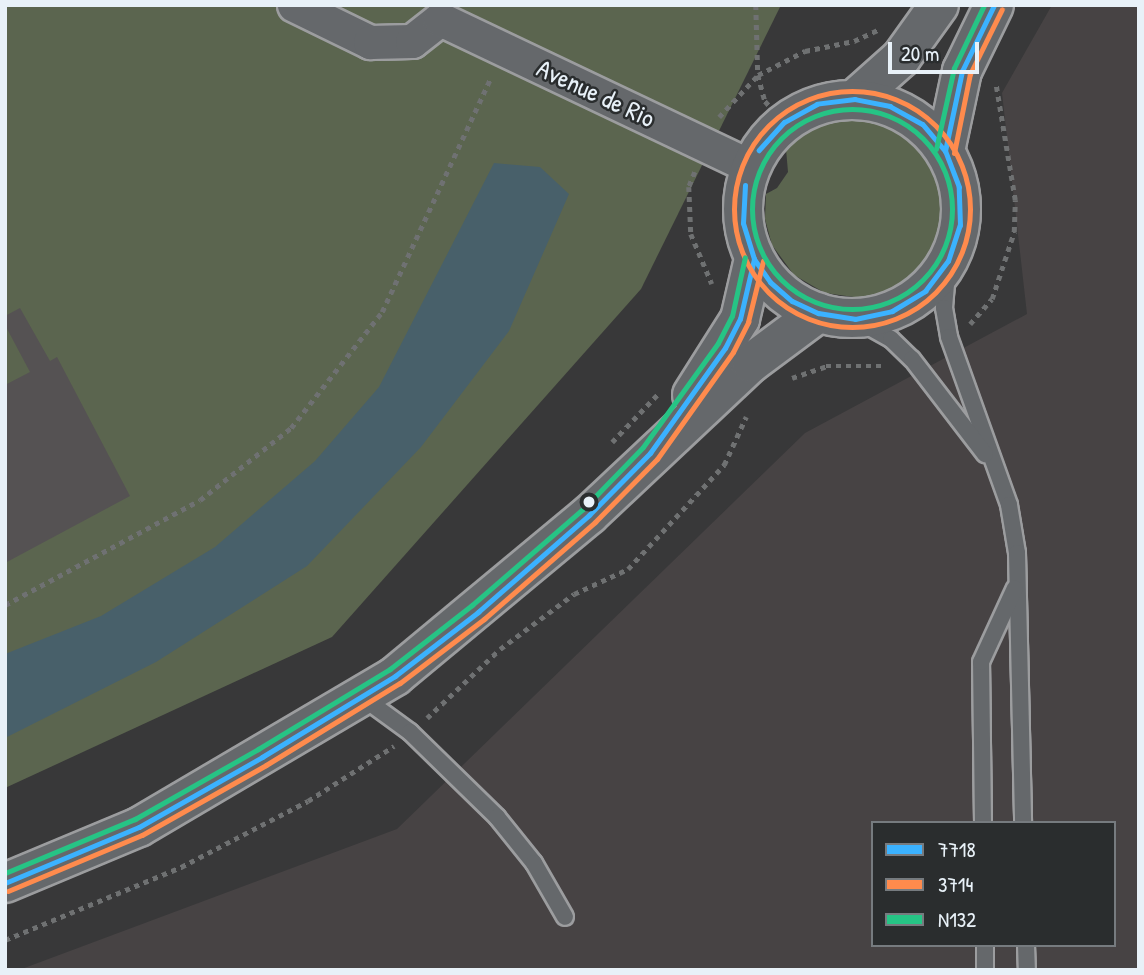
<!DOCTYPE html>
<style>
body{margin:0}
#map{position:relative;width:1144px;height:975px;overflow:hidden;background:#383839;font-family:"Patrick Hand",sans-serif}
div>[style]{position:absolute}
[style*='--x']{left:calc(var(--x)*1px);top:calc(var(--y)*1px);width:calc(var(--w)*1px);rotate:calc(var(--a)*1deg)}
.built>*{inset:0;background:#474344}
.green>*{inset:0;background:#5b654f}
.water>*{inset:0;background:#48606a}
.building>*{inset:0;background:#555253}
.path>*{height:4.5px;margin-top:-2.25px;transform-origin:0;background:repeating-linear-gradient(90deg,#6f7172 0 5px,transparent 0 10px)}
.roads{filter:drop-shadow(2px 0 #9c9d9f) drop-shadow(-2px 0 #9c9d9f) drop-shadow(0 2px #9c9d9f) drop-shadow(0 -2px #9c9d9f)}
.lane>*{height:16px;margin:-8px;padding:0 8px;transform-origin:8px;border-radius:8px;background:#65686b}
.street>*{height:33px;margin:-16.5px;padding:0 16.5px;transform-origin:16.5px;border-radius:16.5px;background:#65686b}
.primary>*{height:38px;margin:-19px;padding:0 19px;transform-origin:19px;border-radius:19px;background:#65686b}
.primary>.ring{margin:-19px;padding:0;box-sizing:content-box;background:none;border:38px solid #65686b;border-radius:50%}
.bus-1>*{height:5px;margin:-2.5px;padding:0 2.5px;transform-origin:2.5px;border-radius:2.5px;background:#3bb2ff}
.bus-2>*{height:5px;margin:-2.5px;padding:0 2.5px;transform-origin:2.5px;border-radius:2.5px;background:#ff8b4d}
.bus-2>.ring{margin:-2.5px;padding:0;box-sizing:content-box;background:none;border:5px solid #ff8b4d;border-radius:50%}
.bus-3>*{height:5px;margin:-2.5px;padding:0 2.5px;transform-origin:2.5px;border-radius:2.5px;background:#26c485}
.bus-3>.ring{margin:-2.5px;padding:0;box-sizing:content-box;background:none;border:5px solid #26c485;border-radius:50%}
.dots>*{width:19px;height:19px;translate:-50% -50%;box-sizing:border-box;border:4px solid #2a2d2e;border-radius:50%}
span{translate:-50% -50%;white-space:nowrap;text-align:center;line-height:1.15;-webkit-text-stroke:5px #2a2d2e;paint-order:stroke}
.street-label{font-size:26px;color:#e8f1f8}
.frame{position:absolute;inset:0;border:7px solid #e8f1f8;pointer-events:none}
.legend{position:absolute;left:871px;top:821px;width:245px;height:126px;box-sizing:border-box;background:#2a2d2e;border:2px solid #767b7f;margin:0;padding:9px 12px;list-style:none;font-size:21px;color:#e8f1f8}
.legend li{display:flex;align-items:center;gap:14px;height:35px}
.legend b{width:35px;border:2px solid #767b7f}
.scale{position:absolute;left:888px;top:42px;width:91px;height:32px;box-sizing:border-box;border:4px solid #e8f1f8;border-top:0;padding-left:9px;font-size:21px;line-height:24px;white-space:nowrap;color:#e8f1f8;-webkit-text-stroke:5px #2a2d2e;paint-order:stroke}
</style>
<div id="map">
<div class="built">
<div style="clip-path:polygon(evenodd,1052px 5px,1139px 5px,1139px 970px,19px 970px,397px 829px,805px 433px,1027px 314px,1002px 93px,1052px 5px,873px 823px,1114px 823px,1114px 945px,873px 945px,873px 823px)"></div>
</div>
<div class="green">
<div style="clip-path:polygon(5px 5px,781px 5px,641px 289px,332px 637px,5px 788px)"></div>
<div style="clip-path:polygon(848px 118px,884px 123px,915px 142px,936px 171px,944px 197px,941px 234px,924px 265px,896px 288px,861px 298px,825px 293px,794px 275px,772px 245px,765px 219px,766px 194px,777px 188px,788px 172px,786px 149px,813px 128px)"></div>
</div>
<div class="water">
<div style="clip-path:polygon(494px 163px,540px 167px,569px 194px,509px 331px,421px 447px,307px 566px,156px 662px,5px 738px,5px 654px,101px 616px,215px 547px,315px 461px,379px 387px)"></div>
</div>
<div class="building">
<div style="clip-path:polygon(20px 308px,50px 361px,57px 357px,130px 496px,5px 563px,5px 385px,30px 372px,5px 325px,5px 316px)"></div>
</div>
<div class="path">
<div style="--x:756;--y:5;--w:70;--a:88.4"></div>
<div style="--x:758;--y:75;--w:27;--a:75"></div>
<div style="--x:765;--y:101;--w:28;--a:48"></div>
<div style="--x:719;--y:117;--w:57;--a:-47.1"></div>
<div style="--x:758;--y:75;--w:53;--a:-27.1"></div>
<div style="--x:805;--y:51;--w:50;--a:-11.5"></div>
<div style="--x:854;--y:41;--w:26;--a:-25"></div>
<div style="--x:695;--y:172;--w:16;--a:112"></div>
<div style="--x:689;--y:187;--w:47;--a:87.6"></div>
<div style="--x:691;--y:234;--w:54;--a:67.2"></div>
<div style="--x:970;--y:324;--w:33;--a:-49"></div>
<div style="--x:992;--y:299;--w:71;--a:-71.8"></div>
<div style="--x:1014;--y:232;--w:32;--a:-88"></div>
<div style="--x:1015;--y:200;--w:117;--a:-99.4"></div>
<div style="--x:792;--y:378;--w:36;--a:-19"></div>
<div style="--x:826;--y:366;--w:60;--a:0"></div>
<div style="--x:612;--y:442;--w:68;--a:-46.2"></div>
<div style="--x:5;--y:605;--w:221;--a:-28.3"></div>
<div style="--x:200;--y:500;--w:116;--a:-38.4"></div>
<div style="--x:291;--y:428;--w:147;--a:-51.9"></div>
<div style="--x:382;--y:312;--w:259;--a:-65.1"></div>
<div style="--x:427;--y:718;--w:100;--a:-43.4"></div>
<div style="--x:500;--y:649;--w:92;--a:-36.6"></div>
<div style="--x:574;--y:594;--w:60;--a:-24.8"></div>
<div style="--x:628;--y:569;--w:142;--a:-47.3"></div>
<div style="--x:724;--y:465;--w:53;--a:-65.4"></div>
<div style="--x:5;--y:940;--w:191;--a:-22.5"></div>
<div style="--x:181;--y:867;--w:143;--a:-27.5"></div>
<div style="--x:308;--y:801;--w:102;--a:-32.6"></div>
</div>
<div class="roads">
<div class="lane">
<div style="--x:948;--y:261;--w:47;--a:94.9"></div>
<div style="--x:944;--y:308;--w:29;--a:80"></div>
<div style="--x:949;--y:337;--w:178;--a:70.3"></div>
<div style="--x:1009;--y:505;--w:49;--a:80.5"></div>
<div style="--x:1017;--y:553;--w:270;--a:88.7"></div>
<div style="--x:855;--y:319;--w:41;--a:29.1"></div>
<div style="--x:891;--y:339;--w:29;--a:44"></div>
<div style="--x:912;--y:359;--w:120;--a:52.5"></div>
<div style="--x:362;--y:697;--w:59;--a:36.1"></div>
<div style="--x:410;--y:732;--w:122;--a:44.3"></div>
<div style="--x:497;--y:817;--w:59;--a:51.2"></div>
<div style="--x:534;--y:863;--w:62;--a:60.1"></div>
<div style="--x:983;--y:823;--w:161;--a:-90.7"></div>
<div style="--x:981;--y:662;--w:81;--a:-65.3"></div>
<div style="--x:985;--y:945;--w:25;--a:90"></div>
<div style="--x:1026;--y:945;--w:25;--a:88"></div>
</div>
<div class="street">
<div style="--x:294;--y:5;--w:85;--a:26"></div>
<div style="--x:370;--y:42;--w:42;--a:-1.4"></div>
<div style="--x:412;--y:41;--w:36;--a:-38"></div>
<div style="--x:440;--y:19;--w:345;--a:25.4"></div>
</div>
<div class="primary">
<div style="--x:855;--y:99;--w:62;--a:-41.7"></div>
<div style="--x:901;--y:58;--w:65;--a:-54.4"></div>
<div class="ring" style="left:743px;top:100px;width:180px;height:180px"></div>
<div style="--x:945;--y:151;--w:82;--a:-78"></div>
<div style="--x:962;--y:71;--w:73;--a:-64.1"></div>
<div style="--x:692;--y:395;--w:90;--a:-57.7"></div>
<div style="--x:740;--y:319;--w:62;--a:-76.9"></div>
<div style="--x:5;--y:883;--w:145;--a:-22.7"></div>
<div style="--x:139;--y:827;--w:297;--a:-30.5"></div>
<div style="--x:395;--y:676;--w:252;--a:-39.7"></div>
<div style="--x:589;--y:515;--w:222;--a:-43.2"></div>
<div style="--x:751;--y:363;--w:84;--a:-36.7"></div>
</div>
</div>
<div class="bus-1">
<div style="--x:945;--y:151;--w:82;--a:-78"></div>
<div style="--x:962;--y:71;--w:73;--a:-64.1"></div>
<div style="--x:745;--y:185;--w:38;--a:93"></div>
<div style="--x:743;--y:223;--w:38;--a:73"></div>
<div style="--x:754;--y:259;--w:28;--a:55"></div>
<div style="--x:770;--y:282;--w:29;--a:41"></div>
<div style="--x:792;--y:301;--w:29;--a:25"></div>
<div style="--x:818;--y:313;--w:37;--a:9"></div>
<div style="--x:855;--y:319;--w:38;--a:-12"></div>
<div style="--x:892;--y:311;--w:39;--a:-31"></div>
<div style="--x:925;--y:291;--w:38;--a:-53"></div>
<div style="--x:948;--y:261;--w:38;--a:-72"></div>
<div style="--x:960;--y:225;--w:38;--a:-92"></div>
<div style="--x:959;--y:187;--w:39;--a:-111"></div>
<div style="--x:945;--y:151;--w:35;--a:-130"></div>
<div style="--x:922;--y:124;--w:37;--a:-151"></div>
<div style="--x:890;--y:106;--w:36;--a:-169"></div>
<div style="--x:855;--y:99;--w:38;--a:173"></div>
<div style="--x:817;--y:104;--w:38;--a:151"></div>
<div style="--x:784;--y:122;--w:38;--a:132"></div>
<div style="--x:5;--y:883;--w:145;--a:-22.7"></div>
<div style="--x:139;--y:827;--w:142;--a:-29.6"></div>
<div style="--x:262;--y:757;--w:156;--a:-31.3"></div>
<div style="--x:395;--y:676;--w:105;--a:-37.6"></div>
<div style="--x:478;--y:612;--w:147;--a:-41.1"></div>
<div style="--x:589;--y:515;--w:87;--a:-45.5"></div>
<div style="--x:650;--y:453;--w:129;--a:-54.5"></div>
<div style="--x:725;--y:348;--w:33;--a:-63"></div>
<div style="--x:740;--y:319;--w:62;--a:-76.9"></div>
</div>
<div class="bus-2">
<div class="ring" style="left:734px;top:91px;width:231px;height:231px"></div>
<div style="--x:954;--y:153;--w:81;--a:-78.6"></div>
<div style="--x:970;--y:74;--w:72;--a:-63.8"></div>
<div style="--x:8;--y:891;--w:145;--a:-22.7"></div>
<div style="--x:142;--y:835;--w:142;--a:-29.4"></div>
<div style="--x:266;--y:765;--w:157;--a:-31.5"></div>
<div style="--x:400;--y:683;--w:106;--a:-37.3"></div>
<div style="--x:484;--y:619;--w:147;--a:-41.1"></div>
<div style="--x:595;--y:522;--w:88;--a:-45.5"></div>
<div style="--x:657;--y:459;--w:131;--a:-54.6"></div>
<div style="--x:733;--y:352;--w:34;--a:-63"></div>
<div style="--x:748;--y:322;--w:63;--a:-76.2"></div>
</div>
<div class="bus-3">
<div class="ring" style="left:752px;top:109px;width:195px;height:195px"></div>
<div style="--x:936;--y:149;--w:83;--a:-77.5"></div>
<div style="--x:954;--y:68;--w:70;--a:-64.5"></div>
<div style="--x:5;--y:873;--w:141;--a:-22.6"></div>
<div style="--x:135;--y:819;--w:142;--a:-29.6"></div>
<div style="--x:258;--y:749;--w:154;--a:-31.2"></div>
<div style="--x:390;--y:669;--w:104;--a:-38"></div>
<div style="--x:472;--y:605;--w:147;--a:-40.9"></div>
<div style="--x:583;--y:509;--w:86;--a:-45.9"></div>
<div style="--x:643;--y:447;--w:128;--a:-54.2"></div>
<div style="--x:718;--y:343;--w:30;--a:-63"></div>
<div style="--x:732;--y:316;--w:60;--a:-77.6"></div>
</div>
<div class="dots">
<div style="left:589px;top:502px;background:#e8f1f8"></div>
</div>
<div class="street-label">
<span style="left:596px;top:93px;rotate:25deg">Avenue de Rio</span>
</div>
<div class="frame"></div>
<ul class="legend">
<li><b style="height:9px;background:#3bb2ff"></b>7718</li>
<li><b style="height:9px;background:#ff8b4d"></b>3714</li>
<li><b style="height:9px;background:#26c485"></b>N132</li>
</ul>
<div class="scale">20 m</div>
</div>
